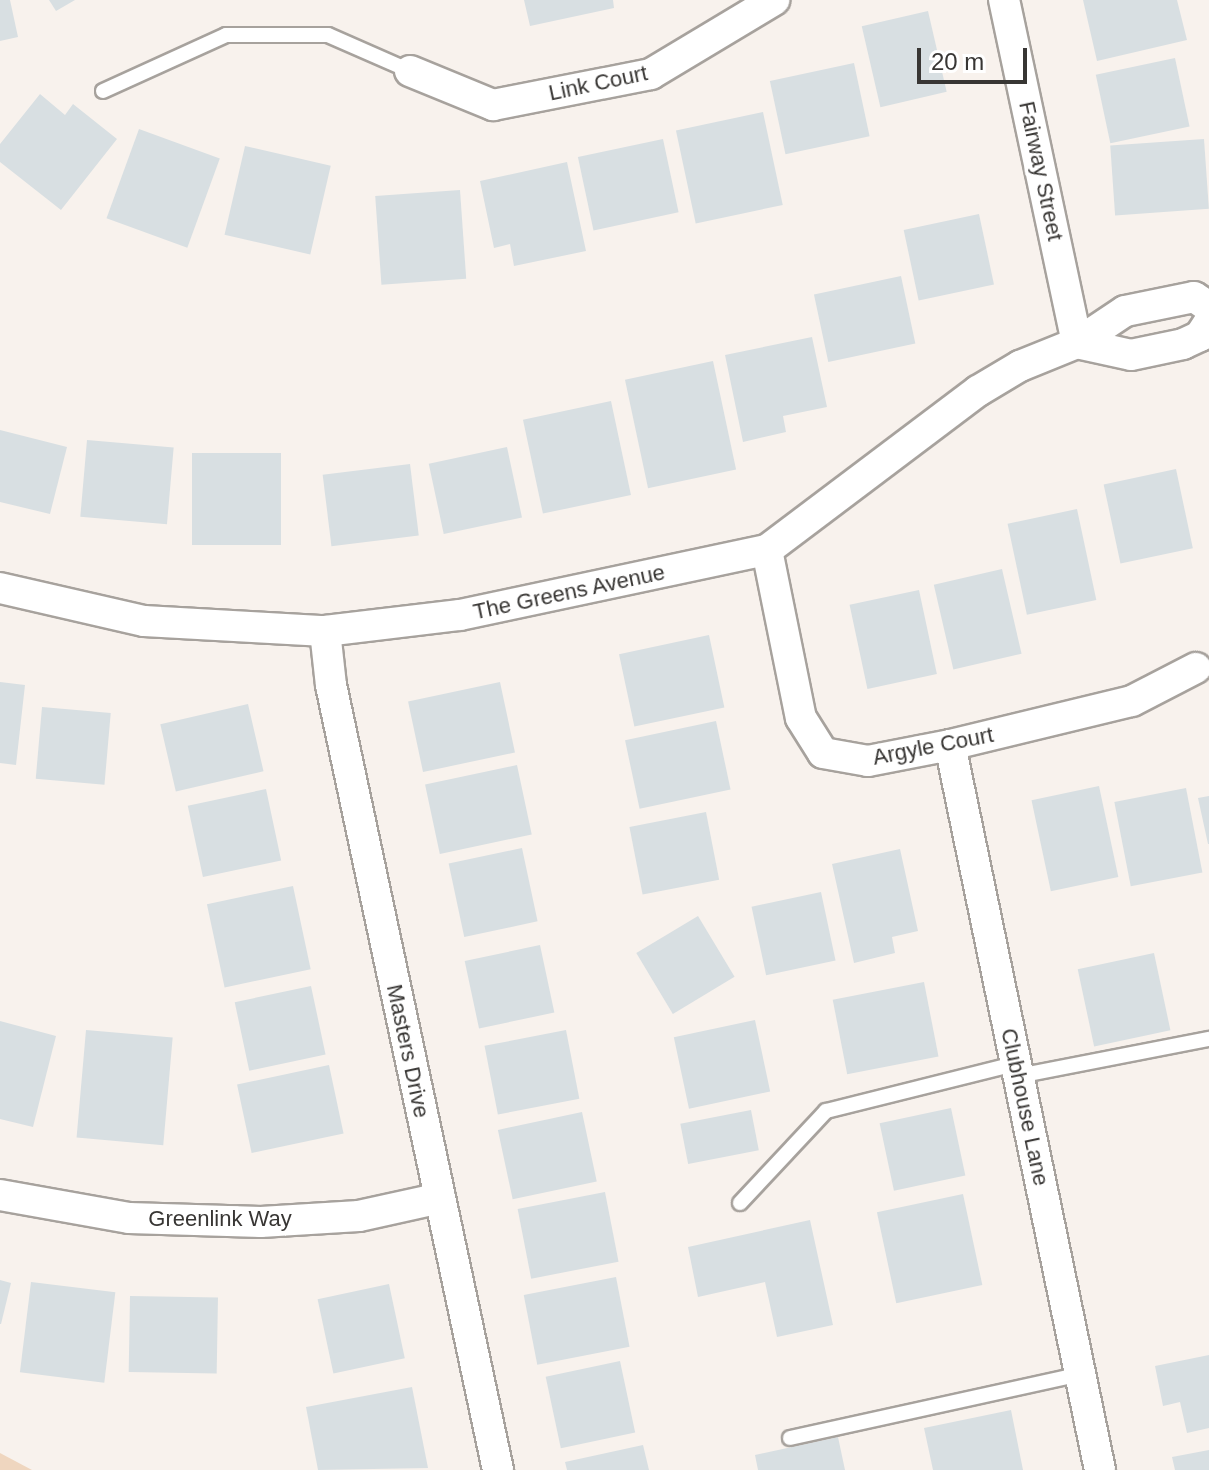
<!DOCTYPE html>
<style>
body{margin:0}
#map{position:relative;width:1209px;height:1470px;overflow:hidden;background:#f8f2ed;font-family:Helvetica,sans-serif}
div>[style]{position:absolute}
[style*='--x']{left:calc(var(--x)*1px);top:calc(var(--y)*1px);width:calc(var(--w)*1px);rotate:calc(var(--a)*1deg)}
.green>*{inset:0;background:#efd6bf}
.building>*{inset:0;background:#d8dfe2;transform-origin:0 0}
.roads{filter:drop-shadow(2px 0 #a7a29d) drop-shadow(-2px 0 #a7a29d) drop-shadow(0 2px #a7a29d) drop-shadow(0 -2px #a7a29d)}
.lane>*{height:14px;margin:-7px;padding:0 7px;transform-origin:7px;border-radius:7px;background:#fff}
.street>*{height:30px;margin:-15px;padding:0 15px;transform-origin:15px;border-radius:15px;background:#fff}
span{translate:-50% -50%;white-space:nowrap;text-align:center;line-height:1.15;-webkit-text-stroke:7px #fff;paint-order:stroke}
.street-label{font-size:22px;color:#383634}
.scale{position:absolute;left:917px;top:48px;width:110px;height:36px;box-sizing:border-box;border:4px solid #383634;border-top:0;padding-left:10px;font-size:24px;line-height:28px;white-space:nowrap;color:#383634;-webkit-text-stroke:6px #fff;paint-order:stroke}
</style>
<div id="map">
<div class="green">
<div style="clip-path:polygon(0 1453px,32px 1470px,0 1470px)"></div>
</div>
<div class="building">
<div style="clip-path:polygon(0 0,10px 0,18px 37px,0 41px)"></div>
<div style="clip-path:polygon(49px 0,75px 0,56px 11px)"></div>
<div style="clip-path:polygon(524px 0,613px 0,614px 8px,530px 26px)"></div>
<div style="clip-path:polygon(1083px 0,1177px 0,1187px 40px,1097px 61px)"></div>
<div style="left:928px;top:11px;width:83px;height:68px;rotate:77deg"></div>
<div style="left:1175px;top:58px;width:70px;height:81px;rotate:78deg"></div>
<div style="left:854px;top:63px;width:75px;height:86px;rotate:78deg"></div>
<div style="clip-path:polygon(40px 94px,65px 115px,73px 104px,117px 139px,61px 210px,0 162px,0 144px)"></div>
<div style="left:763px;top:112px;width:95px;height:89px;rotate:78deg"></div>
<div style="left:139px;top:129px;width:86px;height:95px;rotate:20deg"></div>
<div style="left:663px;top:139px;width:75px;height:87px;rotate:78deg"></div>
<div style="left:1204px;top:139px;width:70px;height:94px;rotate:86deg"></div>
<div style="left:245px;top:146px;width:88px;height:91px;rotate:13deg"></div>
<div style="clip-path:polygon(567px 162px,586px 251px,514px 266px,510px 244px,494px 248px,480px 181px)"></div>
<div style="left:460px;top:190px;width:89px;height:85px;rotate:86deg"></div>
<div style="left:979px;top:214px;width:72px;height:77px;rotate:78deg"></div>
<div style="left:901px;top:276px;width:69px;height:89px;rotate:78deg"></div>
<div style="clip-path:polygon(812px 337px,827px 407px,783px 416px,786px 432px,743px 442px,725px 355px)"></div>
<div style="left:713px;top:361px;width:111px;height:90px;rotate:78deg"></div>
<div style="left:611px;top:401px;width:96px;height:90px;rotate:78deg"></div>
<div style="clip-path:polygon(0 430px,67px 447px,50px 514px,0 502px)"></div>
<div style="left:87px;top:440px;width:87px;height:77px;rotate:5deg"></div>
<div style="left:507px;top:447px;width:72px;height:80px;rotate:78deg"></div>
<div style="left:192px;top:453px;width:89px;height:92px"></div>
<div style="left:410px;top:464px;width:72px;height:88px;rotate:83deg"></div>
<div style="left:1176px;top:469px;width:81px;height:74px;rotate:78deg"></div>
<div style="left:1077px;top:509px;width:93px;height:71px;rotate:78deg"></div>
<div style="left:1002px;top:569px;width:87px;height:70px;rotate:77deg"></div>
<div style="left:919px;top:590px;width:86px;height:71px;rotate:78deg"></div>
<div style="left:709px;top:635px;width:74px;height:92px;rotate:78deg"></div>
<div style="clip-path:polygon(0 682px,25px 685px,16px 765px,0 763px)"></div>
<div style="left:500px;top:682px;width:72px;height:94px;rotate:78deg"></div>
<div style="left:248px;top:704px;width:69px;height:90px;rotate:77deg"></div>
<div style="left:42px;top:707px;width:69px;height:72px;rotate:5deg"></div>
<div style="left:716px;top:721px;width:70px;height:93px;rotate:78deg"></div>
<div style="left:517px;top:765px;width:71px;height:94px;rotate:78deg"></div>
<div style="left:1099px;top:786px;width:93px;height:69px;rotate:78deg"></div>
<div style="left:1186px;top:788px;width:86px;height:73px;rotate:79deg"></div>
<div style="left:266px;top:789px;width:73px;height:80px;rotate:78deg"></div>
<div style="clip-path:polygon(1209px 796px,1209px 844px,1208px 844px,1198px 798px)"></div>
<div style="left:706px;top:812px;width:69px;height:78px;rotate:79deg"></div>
<div style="left:522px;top:848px;width:75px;height:75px;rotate:78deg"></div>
<div style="clip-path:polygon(900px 849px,918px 931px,892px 937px,895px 953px,854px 963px,832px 864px)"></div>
<div style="left:293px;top:886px;width:85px;height:88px;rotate:78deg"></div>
<div style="left:821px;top:892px;width:70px;height:71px;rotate:78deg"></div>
<div style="left:698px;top:916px;width:71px;height:72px;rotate:59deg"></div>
<div style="left:540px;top:945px;width:69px;height:77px;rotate:78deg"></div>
<div style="left:1154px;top:953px;width:79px;height:78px;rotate:78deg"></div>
<div style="left:924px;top:982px;width:76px;height:93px;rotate:79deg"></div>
<div style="left:311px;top:986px;width:70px;height:78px;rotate:78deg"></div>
<div style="left:755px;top:1020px;width:73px;height:83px;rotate:78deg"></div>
<div style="clip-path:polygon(0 1021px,56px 1036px,33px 1127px,0 1119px)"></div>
<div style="left:86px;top:1030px;width:87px;height:108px;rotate:5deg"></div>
<div style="left:566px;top:1030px;width:70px;height:83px;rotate:79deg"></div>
<div style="left:329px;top:1065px;width:70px;height:94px;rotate:78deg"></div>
<div style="left:951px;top:1108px;width:69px;height:73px;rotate:78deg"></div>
<div style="left:751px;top:1110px;width:41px;height:72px;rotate:79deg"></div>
<div style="left:582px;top:1112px;width:71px;height:86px;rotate:78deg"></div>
<div style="left:605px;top:1192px;width:71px;height:89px;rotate:79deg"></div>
<div style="left:963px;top:1194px;width:93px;height:88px;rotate:78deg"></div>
<div style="clip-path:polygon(810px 1220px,833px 1325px,777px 1337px,765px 1282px,698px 1297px,688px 1247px)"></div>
<div style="left:616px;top:1277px;width:71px;height:94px;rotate:79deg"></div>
<div style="clip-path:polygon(0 1280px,11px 1283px,1px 1324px,0 1324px)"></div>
<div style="left:31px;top:1282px;width:85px;height:91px;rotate:7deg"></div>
<div style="left:389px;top:1284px;width:76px;height:73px;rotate:78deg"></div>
<div style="left:130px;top:1296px;width:88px;height:76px;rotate:1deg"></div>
<div style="clip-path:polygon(1209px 1355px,1209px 1428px,1187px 1433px,1180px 1402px,1163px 1406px,1155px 1366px)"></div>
<div style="left:620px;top:1361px;width:73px;height:76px;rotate:78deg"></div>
<div style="clip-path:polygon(412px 1387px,428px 1468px,318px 1470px,306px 1407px)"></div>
<div style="clip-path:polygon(1011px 1410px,1023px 1470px,933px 1470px,924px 1428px)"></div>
<div style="clip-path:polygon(838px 1437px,845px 1470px,758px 1470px,755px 1455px)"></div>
<div style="clip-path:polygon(643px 1445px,649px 1470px,567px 1470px,565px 1462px)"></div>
<div style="clip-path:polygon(1209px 1450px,1209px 1470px,1175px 1470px,1172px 1457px)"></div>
</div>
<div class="roads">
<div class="lane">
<div style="--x:103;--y:91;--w:135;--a:-24.5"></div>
<div style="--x:226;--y:35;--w:102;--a:0"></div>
<div style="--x:328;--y:35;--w:90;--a:23.7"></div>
<div style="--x:1018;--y:1076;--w:195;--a:-11"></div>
<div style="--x:740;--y:1203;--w:126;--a:-46.9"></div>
<div style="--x:826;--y:1111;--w:195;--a:-14"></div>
<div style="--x:790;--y:1438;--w:297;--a:-12.4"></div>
</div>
<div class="street">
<div style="--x:410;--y:71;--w:90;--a:22.3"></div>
<div style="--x:493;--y:105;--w:161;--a:-11.1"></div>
<div style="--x:651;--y:74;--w:144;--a:-31"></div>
<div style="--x:1209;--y:307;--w:18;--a:-146"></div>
<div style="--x:1194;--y:297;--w:70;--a:168.5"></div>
<div style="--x:1125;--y:311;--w:58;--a:146.3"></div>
<div style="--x:1077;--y:343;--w:55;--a:12.5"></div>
<div style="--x:1131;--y:355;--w:53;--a:-11.9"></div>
<div style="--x:1183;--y:344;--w:19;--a:-25"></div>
<div style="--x:1200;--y:336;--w:17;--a:-57"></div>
<div style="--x:767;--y:550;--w:171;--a:78.6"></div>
<div style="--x:801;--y:718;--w:41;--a:57.8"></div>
<div style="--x:823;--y:753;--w:46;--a:10.1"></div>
<div style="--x:868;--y:761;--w:84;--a:-11"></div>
<div style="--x:950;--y:745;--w:187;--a:-13.6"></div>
<div style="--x:1132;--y:701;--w:72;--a:-27.3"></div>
<div style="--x:0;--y:588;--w:148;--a:12.9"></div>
<div style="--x:144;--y:621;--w:181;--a:3.2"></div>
<div style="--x:325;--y:631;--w:136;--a:-6.8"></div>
<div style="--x:460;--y:615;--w:314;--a:-12"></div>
<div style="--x:767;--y:550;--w:264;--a:-37"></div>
<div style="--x:978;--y:391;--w:49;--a:-30.8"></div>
<div style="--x:1020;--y:366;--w:61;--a:-22"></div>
<div style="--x:1077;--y:343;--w:351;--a:-102"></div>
<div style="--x:325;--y:631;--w:54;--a:83.7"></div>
<div style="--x:331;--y:685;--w:803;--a:77.99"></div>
<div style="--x:950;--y:745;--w:740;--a:78.31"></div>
<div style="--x:0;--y:1195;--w:131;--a:10.1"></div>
<div style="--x:129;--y:1218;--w:132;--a:1.7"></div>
<div style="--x:261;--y:1222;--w:98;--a:-3.5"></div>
<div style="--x:359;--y:1216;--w:83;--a:-12.5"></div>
</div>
</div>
<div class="street-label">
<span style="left:598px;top:83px;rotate:-12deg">Link Court</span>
<span style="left:1041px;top:171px;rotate:78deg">Fairway Street</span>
<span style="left:569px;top:592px;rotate:-12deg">The Greens Avenue</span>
<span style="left:933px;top:746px;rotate:-11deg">Argyle Court</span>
<span style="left:408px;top:1051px;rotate:78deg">Masters Drive</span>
<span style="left:1025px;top:1107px;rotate:78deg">Clubhouse Lane</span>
<span style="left:220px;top:1219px">Greenlink Way</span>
</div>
<div class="scale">20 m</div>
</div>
